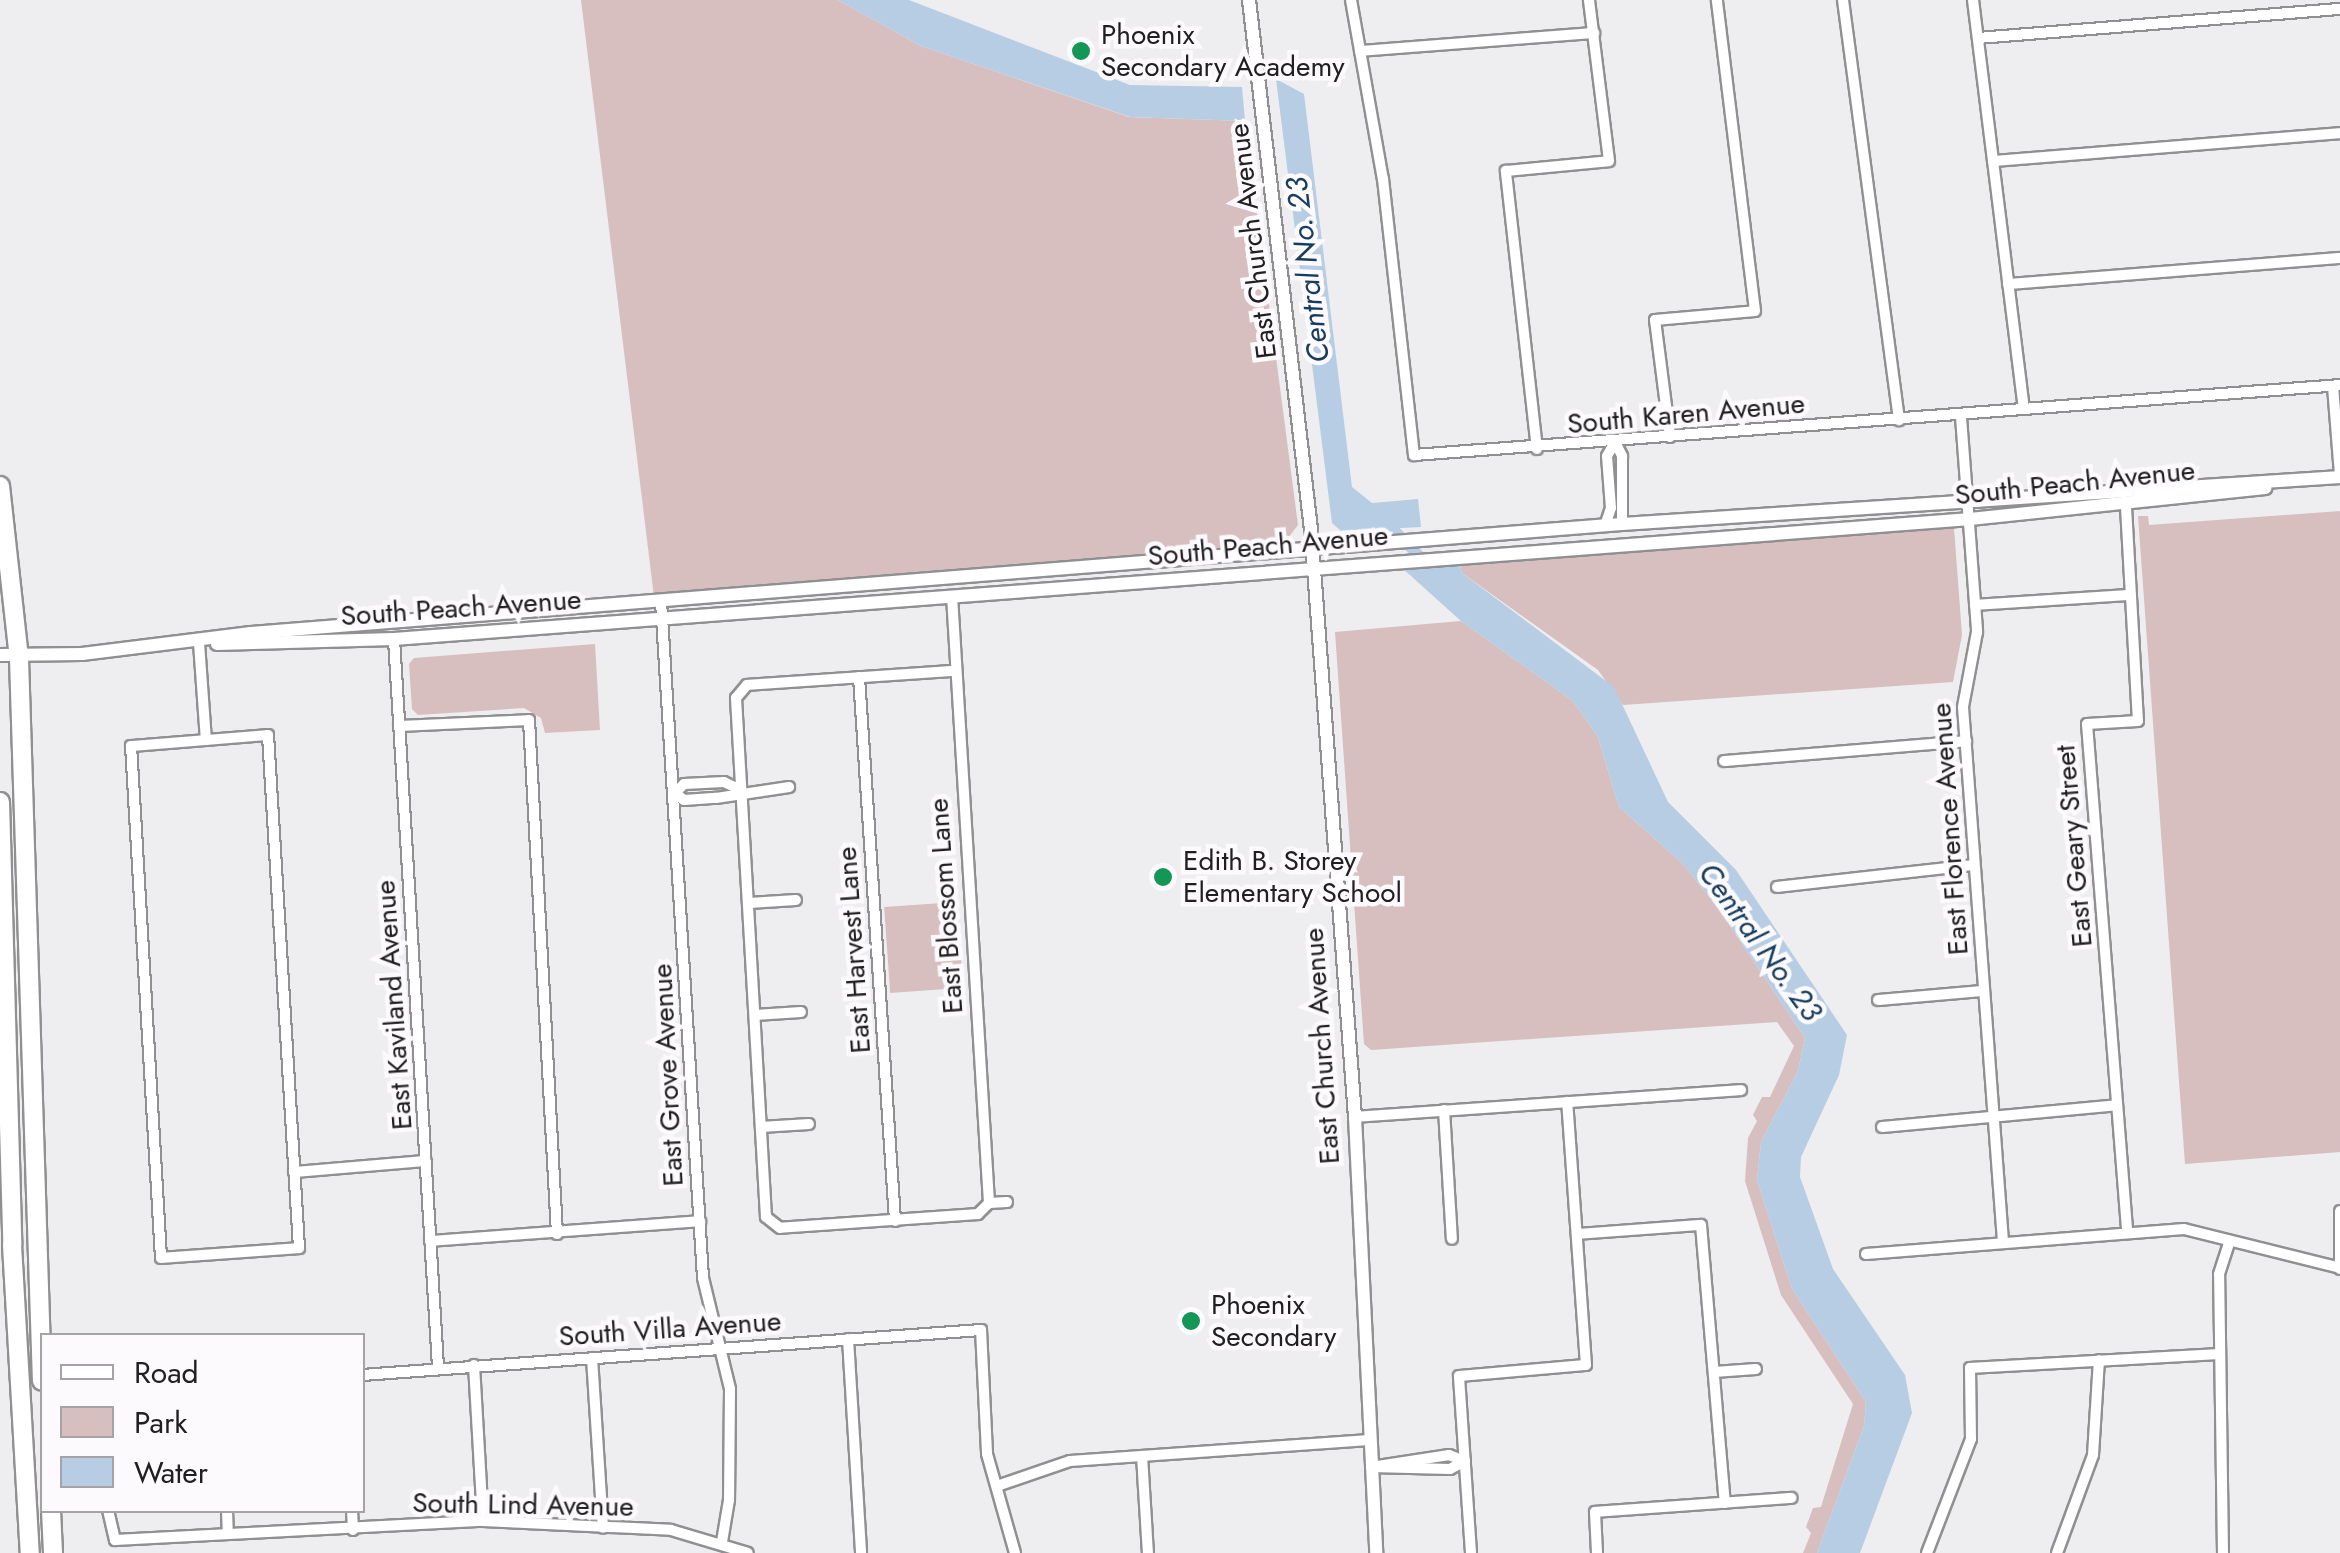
<!DOCTYPE html>
<style>
body{margin:0}
#map{position:relative;width:2340px;height:1553px;overflow:hidden;background:#eeedf0;font-family:Jost,sans-serif}
div>[style]{position:absolute}
[style*='--x']{left:calc(var(--x)*1px);top:calc(var(--y)*1px);width:calc(var(--w)*1px);rotate:calc(var(--a)*1deg)}
.green>*{inset:0;background:#d7bebf;transform-origin:0 0}
.water>*{inset:0;background:#b6cde4}
.canal>*{height:11px;margin:-5.5px;padding:0 5.5px;transform-origin:5.5px;border-radius:5.5px;background:#b6cde4}
.roads{filter:drop-shadow(2px 0 #908f91) drop-shadow(-2px 0 #908f91) drop-shadow(0 2px #908f91) drop-shadow(0 -2px #908f91)}
.minor>*{height:10px;margin:-5px;padding:0 5px;transform-origin:5px;border-radius:5px;background:#fff}
.tertiary>*{height:12px;margin:-6px;padding:0 6px;transform-origin:6px;border-radius:6px;background:#fff}
.primary>*{height:18px;margin:-9px;padding:0 9px;transform-origin:9px;border-radius:9px;background:#fff}
.dots>*{width:28px;height:28px;translate:-50% -50%;box-sizing:border-box;border:5px solid #fcfafd;border-radius:50%}
span{translate:-50% -50%;white-space:nowrap;text-align:center;line-height:1.15;-webkit-text-stroke:9px #fcfafd;paint-order:stroke}
.poi-label{font-size:28px;color:#212021}
.left{translate:0 -50%;text-align:left}
.street-label{font-size:28px;color:#212021}
.water-label{font-size:30px;color:#173c5d;font-style:italic}
.legend{position:absolute;left:40px;top:1333px;width:325px;height:180px;box-sizing:border-box;background:#fcfafd;border:2px solid #a4a3a5;margin:0;padding:12px 18px;list-style:none;font-size:30px;color:#212021}
.legend li{display:flex;align-items:center;gap:20px;height:50px}
.legend b{width:50px;border:2px solid #a4a3a5}
</style>
<div id="map">
<div class="green">
<div style="clip-path:polygon(581px 0,838px 0,921px 46px,1129px 117px,1245px 121px,1298px 525px,1281px 547px,654px 597px)"></div>
<div style="clip-path:polygon(2340px 511px,2340px 1152px,2185px 1164px,2138px 516px,2148px 516px,2149px 525px)"></div>
<div style="clip-path:polygon(1954px 528px,1962px 635px,1953px 682px,1623px 705px,1598px 670px,1462px 573px,1460px 564px)"></div>
<div style="clip-path:polygon(1461px 621px,1573px 701px,1598px 737px,1619px 807px,1681px 862px,1716px 905px,1805px 1038px,1798px 1071px,1761px 1142px,1757px 1180px,1792px 1289px,1866px 1402px,1864px 1426px,1817px 1553px,1803px 1553px,1811px 1533px,1806px 1527px,1813px 1508px,1821px 1507px,1853px 1404px,1781px 1295px,1745px 1181px,1748px 1138px,1757px 1121px,1753px 1115px,1762px 1097px,1770px 1097px,1794px 1046px,1777px 1022px,1371px 1050px,1364px 1044px,1335px 632px)"></div>
<div style="clip-path:polygon(595px 644px,600px 730px,545px 733px,541px 718px,524px 708px,418px 715px,412px 709px,409px 664px,414px 658px)"></div>
<div style="left:957px;top:902px;width:86px;height:73px;rotate:86deg"></div>
</div>
<div class="water">
<div style="clip-path:polygon(838px 0,909px 0,1130px 85px,1242px 87px,1245px 121px,1130px 117px,921px 46px)"></div>
<div style="clip-path:polygon(1276px 79px,1304px 94px,1352px 487px,1372px 503px,1418px 499px,1421px 527px,1341px 531px,1332px 523px)"></div>
<div style="clip-path:polygon(1460px 564px,1462px 573px,1614px 687px,1668px 802px,1736px 870px,1847px 1035px,1839px 1075px,1801px 1157px,1800px 1177px,1833px 1269px,1905px 1375px,1912px 1413px,1860px 1553px,1817px 1553px,1864px 1426px,1866px 1402px,1792px 1289px,1757px 1180px,1761px 1142px,1798px 1071px,1805px 1038px,1716px 905px,1681px 862px,1619px 807px,1598px 737px,1573px 701px,1461px 621px,1401px 567px)"></div>
</div>
<div class="canal">
<div style="--x:1386;--y:522;--w:60;--a:45.7"></div>
</div>
<div class="roads">
<div class="minor">
<div style="--x:1351;--y:0;--w:182;--a:79.9"></div>
<div style="--x:1383;--y:179;--w:278;--a:83.6"></div>
<div style="--x:1414;--y:455;--w:929;--a:-4.32"></div>
<div style="--x:1843;--y:0;--w:424;--a:82.4"></div>
<div style="--x:1973;--y:0;--w:410;--a:82.9"></div>
<div style="--x:1978;--y:38;--w:363;--a:-4.6"></div>
<div style="--x:1360;--y:51;--w:235;--a:-4.4"></div>
<div style="--x:1993;--y:161;--w:348;--a:-4.6"></div>
<div style="--x:2008;--y:284;--w:333;--a:-4.5"></div>
<div style="--x:2333;--y:386;--w:88;--a:85.5"></div>
<div style="--x:1961;--y:417;--w:216;--a:85.7"></div>
<div style="--x:1977;--y:632;--w:76;--a:100.6"></div>
<div style="--x:1963;--y:707;--w:535;--a:85.72"></div>
<div style="--x:1670;--y:437;--w:118;--a:-97.3"></div>
<div style="--x:1655;--y:320;--w:100;--a:-5.1"></div>
<div style="--x:1755;--y:311;--w:313;--a:-97"></div>
<div style="--x:1615;--y:442;--w:16;--a:63"></div>
<div style="--x:1622;--y:456;--w:68;--a:90"></div>
<div style="--x:1537;--y:449;--w:280;--a:-96.4"></div>
<div style="--x:1506;--y:171;--w:103;--a:-5.5"></div>
<div style="--x:1609;--y:161;--w:162;--a:-97.1"></div>
<div style="--x:2126;--y:507;--w:214;--a:86.8"></div>
<div style="--x:2138;--y:721;--w:51;--a:176.6"></div>
<div style="--x:2087;--y:724;--w:507;--a:85.47"></div>
<div style="--x:1605;--y:526;--w:19;--a:-72"></div>
<div style="--x:1611;--y:508;--w:52;--a:-94.4"></div>
<div style="--x:1607;--y:456;--w:16;--a:-60"></div>
<div style="--x:952;--y:596;--w:608;--a:86.51"></div>
<div style="--x:989;--y:1203;--w:16;--a:135"></div>
<div style="--x:978;--y:1214;--w:198;--a:176"></div>
<div style="--x:780;--y:1228;--w:18;--a:-142"></div>
<div style="--x:766;--y:1217;--w:520;--a:-93.31"></div>
<div style="--x:736;--y:698;--w:17;--a:-50"></div>
<div style="--x:747;--y:685;--w:207;--a:-3.9"></div>
<div style="--x:661;--y:601;--w:678;--a:86.45"></div>
<div style="--x:703;--y:1278;--w:114;--a:76.3"></div>
<div style="--x:730;--y:1389;--w:111;--a:90.5"></div>
<div style="--x:729;--y:1500;--w:43;--a:99.5"></div>
<div style="--x:1975;--y:605;--w:156;--a:-3.7"></div>
<div style="--x:394;--y:639;--w:729;--a:86.54"></div>
<div style="--x:199;--y:643;--w:97;--a:85.9"></div>
<div style="--x:859;--y:677;--w:545;--a:86.21"></div>
<div style="--x:399;--y:726;--w:130;--a:-2.6"></div>
<div style="--x:529;--y:720;--w:515;--a:86.88"></div>
<div style="--x:268;--y:735;--w:514;--a:86.54"></div>
<div style="--x:299;--y:1248;--w:138;--a:175.9"></div>
<div style="--x:161;--y:1258;--w:513;--a:-93.35"></div>
<div style="--x:131;--y:746;--w:137;--a:-4.6"></div>
<div style="--x:1724;--y:761;--w:243;--a:-4.7"></div>
<div style="--x:741;--y:790;--w:19;--a:-155"></div>
<div style="--x:724;--y:782;--w:40;--a:177.1"></div>
<div style="--x:684;--y:784;--w:13;--a:135"></div>
<div style="--x:675;--y:793;--w:11;--a:38"></div>
<div style="--x:684;--y:800;--w:32;--a:-4"></div>
<div style="--x:716;--y:798;--w:74;--a:-8.6"></div>
<div style="--x:1777;--y:887;--w:198;--a:-6.4"></div>
<div style="--x:749;--y:903;--w:47;--a:-3.7"></div>
<div style="--x:1878;--y:1000;--w:105;--a:-4.9"></div>
<div style="--x:755;--y:1015;--w:46;--a:-3.7"></div>
<div style="--x:1444;--y:1110;--w:129;--a:86.5"></div>
<div style="--x:1355;--y:1117;--w:387;--a:-4"></div>
<div style="--x:761;--y:1127;--w:48;--a:-3.6"></div>
<div style="--x:1882;--y:1127;--w:236;--a:-5.3"></div>
<div style="--x:294;--y:1172;--w:132;--a:-4.8"></div>
<div style="--x:989;--y:1203;--w:18;--a:-3"></div>
<div style="--x:2340;--y:1211;--w:58;--a:90"></div>
<div style="--x:1577;--y:1234;--w:124;--a:-4.2"></div>
<div style="--x:1701;--y:1225;--w:279;--a:85.1"></div>
<div style="--x:430;--y:1241;--w:271;--a:-4.2"></div>
<div style="--x:1866;--y:1254;--w:319;--a:-4.5"></div>
<div style="--x:2184;--y:1229;--w:161;--a:14"></div>
<div style="--x:848;--y:1339;--w:214;--a:86.5"></div>
<div style="--x:592;--y:1358;--w:170;--a:86.3"></div>
<div style="--x:474;--y:1365;--w:156;--a:86.7"></div>
<div style="--x:1714;--y:1372;--w:42;--a:-4.1"></div>
<div style="--x:362;--y:1375;--w:621;--a:-4.16"></div>
<div style="--x:981;--y:1330;--w:124;--a:87.2"></div>
<div style="--x:987;--y:1454;--w:103;--a:74.2"></div>
<div style="--x:1142;--y:1456;--w:97;--a:86.5"></div>
<div style="--x:1371;--y:1467;--w:79;--a:1.5"></div>
<div style="--x:1450;--y:1469;--w:17;--a:-28"></div>
<div style="--x:1371;--y:1467;--w:79;--a:-8.7"></div>
<div style="--x:1449;--y:1455;--w:17;--a:21"></div>
<div style="--x:997;--y:1486;--w:77;--a:-18.9"></div>
<div style="--x:1070;--y:1461;--w:300;--a:-4"></div>
<div style="--x:108;--y:1510;--w:31;--a:77"></div>
<div style="--x:115;--y:1540;--w:368;--a:-3"></div>
<div style="--x:483;--y:1521;--w:188;--a:2.7"></div>
<div style="--x:671;--y:1530;--w:80;--a:16.6"></div>
<div style="--x:227;--y:1510;--w:24;--a:88"></div>
<div style="--x:352;--y:1510;--w:20;--a:87"></div>
<div style="--x:1471;--y:1553;--w:177;--a:-93.9"></div>
<div style="--x:1459;--y:1376;--w:127;--a:-5"></div>
<div style="--x:1586;--y:1365;--w:264;--a:-94.1"></div>
<div style="--x:1597;--y:1553;--w:41;--a:-92.8"></div>
<div style="--x:1595;--y:1512;--w:197;--a:-4.1"></div>
<div style="--x:1927;--y:1553;--w:122;--a:-68.9"></div>
<div style="--x:1971;--y:1439;--w:71;--a:-90.8"></div>
<div style="--x:1970;--y:1368;--w:249;--a:-3.2"></div>
<div style="--x:2057;--y:1553;--w:104;--a:-69.8"></div>
<div style="--x:2093;--y:1455;--w:95;--a:-86.4"></div>
<div style="--x:2223;--y:1553;--w:279;--a:-90.8"></div>
<div style="--x:2219;--y:1274;--w:35;--a:-72"></div>
</div>
<div class="tertiary">
<div style="--x:1249;--y:0;--w:533;--a:83.32"></div>
<div style="--x:1311;--y:529;--w:590;--a:85.72"></div>
<div style="--x:1355;--y:1117;--w:437;--a:87.2"></div>
<div style="--x:217;--y:644;--w:177;--a:-1.6"></div>
<div style="--x:394;--y:639;--w:1581;--a:-4.35"></div>
<div style="--x:1970;--y:519;--w:297;--a:-6"></div>
<div style="--x:0;--y:655;--w:82;--a:-0.7"></div>
<div style="--x:82;--y:654;--w:170;--a:-7.1"></div>
<div style="--x:251;--y:633;--w:1375;--a:-4.55"></div>
<div style="--x:1622;--y:524;--w:720;--a:-3.75"></div>
</div>
<div class="primary">
<div style="--x:0;--y:486;--w:174;--a:83.7"></div>
<div style="--x:19;--y:659;--w:722;--a:88.18"></div>
<div style="--x:0;--y:802;--w:443;--a:88.4"></div>
<div style="--x:12;--y:1245;--w:309;--a:86.7"></div>
<div style="--x:51;--y:1510;--w:43;--a:87.3"></div>
</div>
</div>
<div class="dots">
<div style="left:1081px;top:51px;background:#149756"></div>
<div style="left:1163px;top:877px;background:#149756"></div>
<div style="left:1191px;top:1321px;background:#149756"></div>
</div>
<div class="poi-label">
<span class="left" style="left:1101px;top:51px">Phoenix<br>Secondary Academy</span>
<span class="left" style="left:1183px;top:877px">Edith B. Storey<br>Elementary School</span>
<span class="left" style="left:1211px;top:1321px">Phoenix<br>Secondary</span>
</div>
<div class="street-label">
<span style="left:1253px;top:241px;rotate:-97deg">East Church Avenue</span>
<span style="left:1686px;top:414px;rotate:-5deg">South Karen Avenue</span>
<span style="left:2075px;top:483px;rotate:-6deg">South Peach Avenue</span>
<span style="left:1268px;top:546px;rotate:-5deg">South Peach Avenue</span>
<span style="left:461px;top:608px;rotate:-4deg">South Peach Avenue</span>
<span style="left:1950px;top:829px;rotate:-94deg">East Florence Avenue</span>
<span style="left:2074px;top:846px;rotate:-95deg">East Geary Street</span>
<span style="left:946px;top:906px;rotate:-94deg">East Blossom Lane</span>
<span style="left:854px;top:950px;rotate:-94deg">East Harvest Lane</span>
<span style="left:394px;top:1005px;rotate:-94deg">East Kaviland Avenue</span>
<span style="left:1322px;top:1046px;rotate:-94deg">East Church Avenue</span>
<span style="left:668px;top:1075px;rotate:-93deg">East Grove Avenue</span>
<span style="left:670px;top:1329px;rotate:-4deg">South Villa Avenue</span>
<span style="left:523px;top:1505px;rotate:1deg">South Lind Avenue</span>
</div>
<div class="water-label">
<span style="left:1308px;top:270px;rotate:-97deg">Central No. 23</span>
<span style="left:1760px;top:942px;rotate:54deg">Central No. 23</span>
</div>
<ul class="legend">
<li><b style="height:12px;background:#fff"></b>Road</li>
<li><b style="height:28px;background:#d7bebf"></b>Park</li>
<li><b style="height:28px;background:#b6cde4"></b>Water</li>
</ul>
</div>
